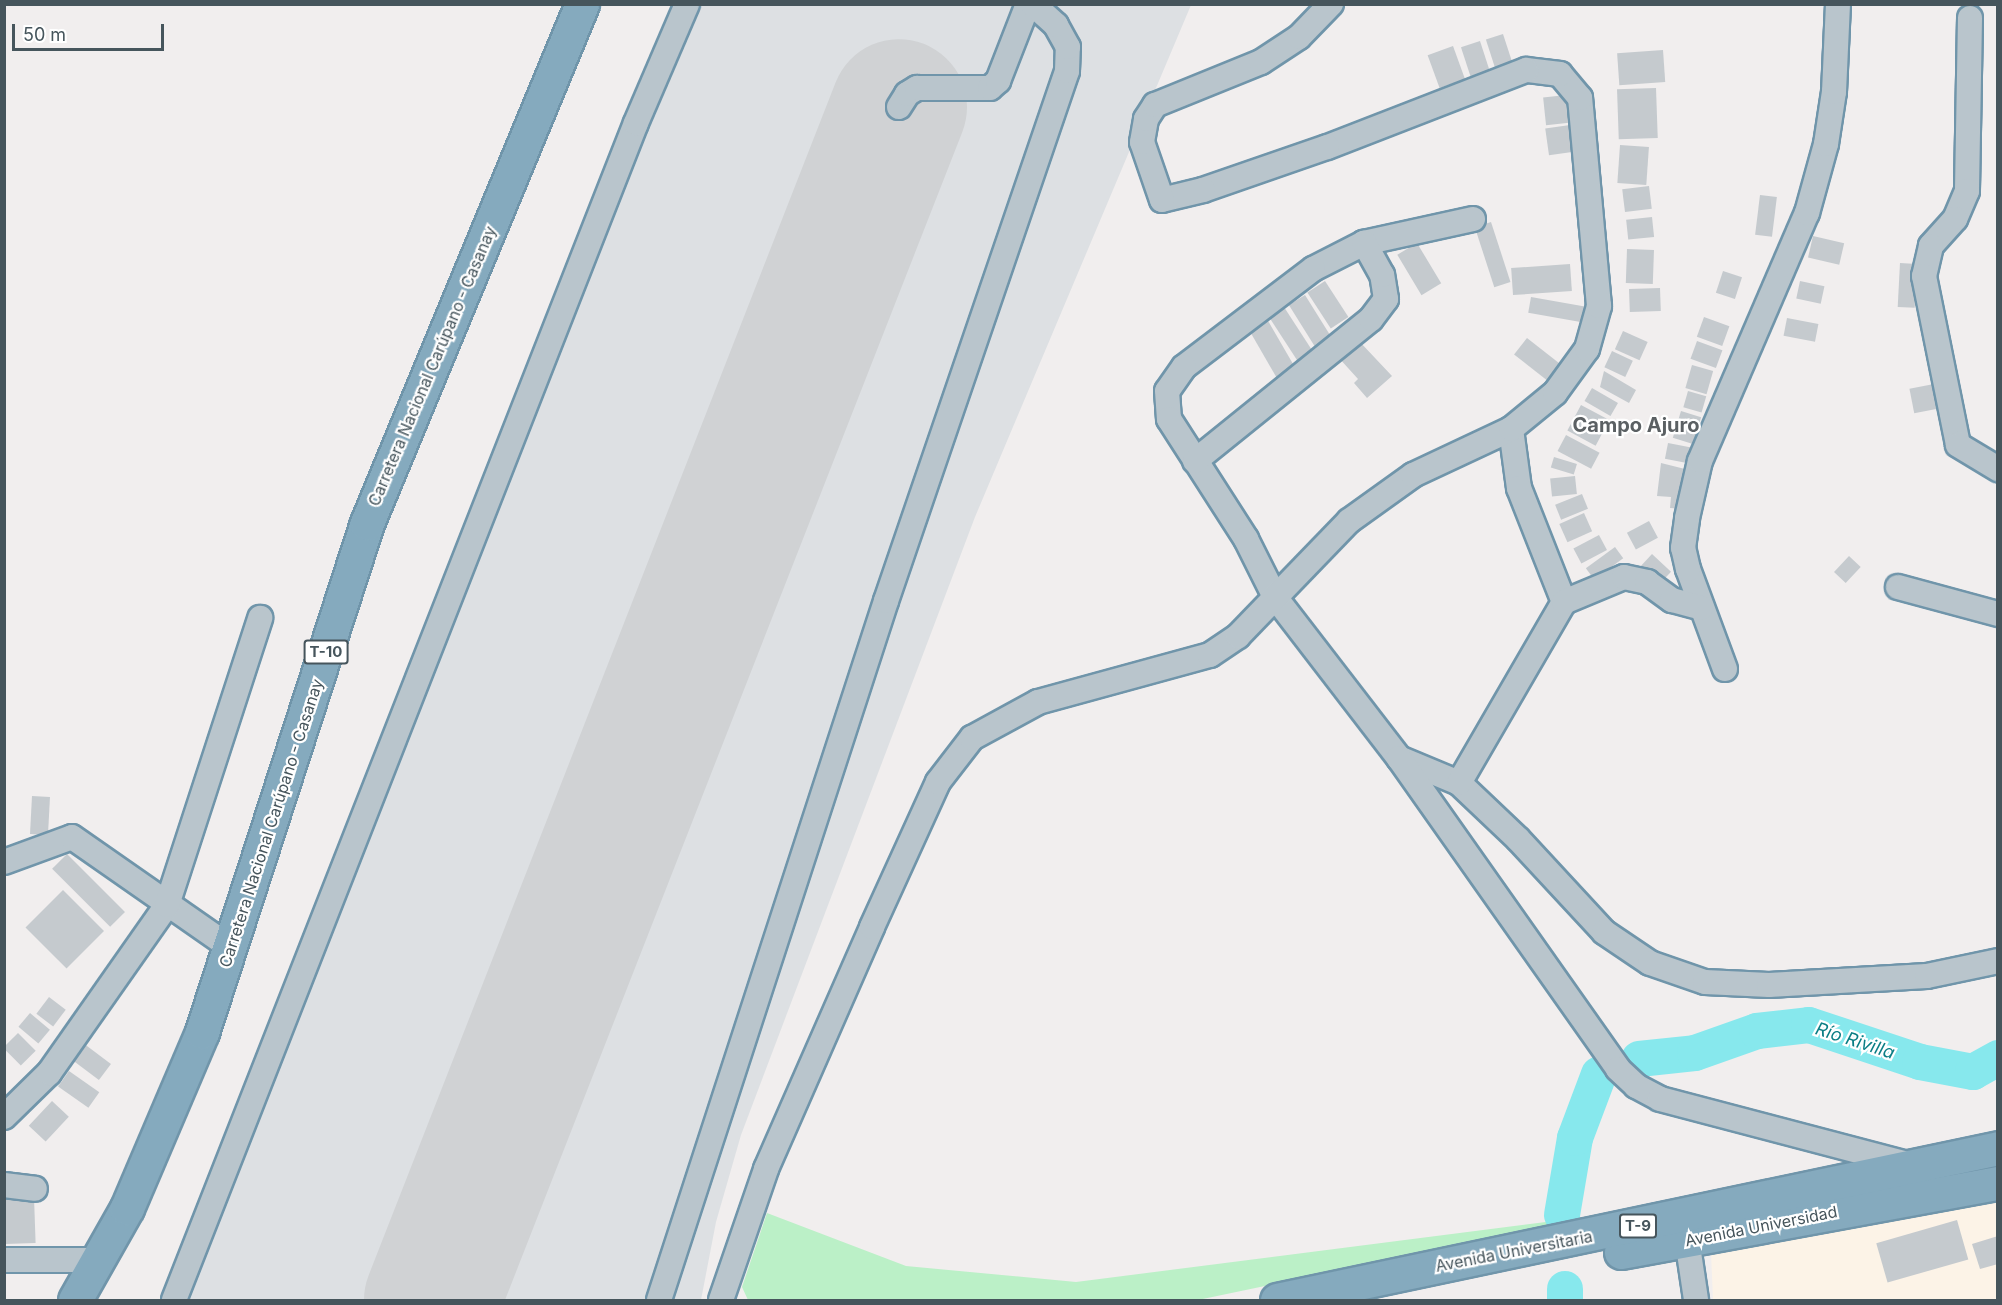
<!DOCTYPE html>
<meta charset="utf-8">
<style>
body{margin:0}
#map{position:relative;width:2002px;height:1305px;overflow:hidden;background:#f1eeee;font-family:Inter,sans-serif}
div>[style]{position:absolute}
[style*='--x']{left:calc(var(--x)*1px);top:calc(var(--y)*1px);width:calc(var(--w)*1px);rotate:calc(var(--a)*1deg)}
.commercial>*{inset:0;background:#fcf3e7}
.airport>*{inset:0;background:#dde0e3}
.green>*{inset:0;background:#bbf0c7}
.river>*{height:36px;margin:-18px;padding:0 18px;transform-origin:18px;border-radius:18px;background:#87e8ed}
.runway>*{height:136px;margin:-68px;padding:0 68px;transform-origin:68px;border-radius:68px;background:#d0d2d4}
.building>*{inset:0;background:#c5cace;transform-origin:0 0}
.roads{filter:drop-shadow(2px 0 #7095aa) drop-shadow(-2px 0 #7095aa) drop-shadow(0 2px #7095aa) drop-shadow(0 -2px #7095aa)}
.minor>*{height:24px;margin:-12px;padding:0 12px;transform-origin:12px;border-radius:12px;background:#b9c5cc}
.highway>*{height:33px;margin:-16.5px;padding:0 16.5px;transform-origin:16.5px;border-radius:16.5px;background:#85aabe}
span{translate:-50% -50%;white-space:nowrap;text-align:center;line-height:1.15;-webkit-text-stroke:4.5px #fff;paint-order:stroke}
.shield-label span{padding:2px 4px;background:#fff;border:2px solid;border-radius:4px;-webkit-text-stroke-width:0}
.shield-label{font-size:15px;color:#46555c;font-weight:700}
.street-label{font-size:16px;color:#46555c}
.water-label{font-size:18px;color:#0b7e85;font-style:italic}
.quarter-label{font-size:20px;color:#5b6063;font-weight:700}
.frame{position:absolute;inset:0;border:6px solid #46555c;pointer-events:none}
.scale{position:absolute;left:12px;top:24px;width:152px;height:27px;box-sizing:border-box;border:3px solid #46555c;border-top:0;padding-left:8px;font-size:18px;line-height:21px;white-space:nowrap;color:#46555c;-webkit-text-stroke:4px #fff;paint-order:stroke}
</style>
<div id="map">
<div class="commercial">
<div style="clip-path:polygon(1997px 1197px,1997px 1300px,1713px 1300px,1711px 1252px)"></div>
</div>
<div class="airport">
<div style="clip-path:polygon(675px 5px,1191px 5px,975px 517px,741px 1135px,716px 1222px,701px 1300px,167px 1300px)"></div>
</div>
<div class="green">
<div style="clip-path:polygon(767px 1213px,906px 1266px,1076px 1282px,1601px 1215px,1198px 1300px,748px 1300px,742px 1287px)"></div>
</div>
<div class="river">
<div style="--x:1639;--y:1059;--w:56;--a:-6.1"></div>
<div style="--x:1695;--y:1053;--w:66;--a:-19.5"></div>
<div style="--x:1757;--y:1031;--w:52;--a:-6.6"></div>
<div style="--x:1809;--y:1025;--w:117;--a:18.4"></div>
<div style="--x:1920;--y:1062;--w:54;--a:10.7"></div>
<div style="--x:1973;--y:1072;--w:29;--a:-29"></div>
<div style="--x:1562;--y:1215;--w:78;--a:-80.4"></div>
<div style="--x:1575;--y:1138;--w:68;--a:-69.4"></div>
<div style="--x:1565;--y:1289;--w:11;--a:90"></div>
</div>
<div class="runway">
<div style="--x:432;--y:1300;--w:1281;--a:-68.62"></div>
</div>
<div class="building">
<div style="left:1503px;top:34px;width:29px;height:18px;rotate:72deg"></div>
<div style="left:1480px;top:41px;width:32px;height:20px;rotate:72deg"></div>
<div style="left:1453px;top:46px;width:35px;height:27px;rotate:70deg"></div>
<div style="left:1663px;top:50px;width:32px;height:46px;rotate:86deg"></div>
<div style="left:1656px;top:88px;width:50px;height:39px;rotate:88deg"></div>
<div style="left:1566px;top:95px;width:28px;height:23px;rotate:84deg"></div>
<div style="left:1570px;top:125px;width:27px;height:25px;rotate:82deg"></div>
<div style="left:1620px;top:145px;width:29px;height:38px;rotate:4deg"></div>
<div style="left:1649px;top:186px;width:23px;height:27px;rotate:83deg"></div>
<div style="left:1760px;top:195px;width:17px;height:40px;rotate:7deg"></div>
<div style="left:1652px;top:217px;width:20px;height:26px;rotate:84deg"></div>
<div style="left:1491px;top:222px;width:63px;height:17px;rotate:72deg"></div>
<div style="left:1813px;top:236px;width:32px;height:22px;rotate:13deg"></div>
<div style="left:1417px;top:243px;width:47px;height:23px;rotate:59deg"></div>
<div style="left:1627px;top:249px;width:27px;height:34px;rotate:2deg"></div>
<div style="left:1900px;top:263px;width:17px;height:44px;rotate:3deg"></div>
<div style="left:1570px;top:264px;width:27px;height:59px;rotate:86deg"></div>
<div style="left:1723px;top:271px;width:20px;height:23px;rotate:18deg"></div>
<div style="left:1325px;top:281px;width:43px;height:21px;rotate:57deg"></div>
<div style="left:1800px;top:281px;width:25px;height:18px;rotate:12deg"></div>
<div style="left:1660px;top:288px;width:23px;height:31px;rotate:88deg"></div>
<div style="left:1305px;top:295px;width:51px;height:19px;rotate:58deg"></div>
<div style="left:1531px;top:297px;width:56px;height:16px;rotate:10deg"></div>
<div style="left:1284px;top:307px;width:53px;height:18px;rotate:57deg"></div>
<div style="left:1704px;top:317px;width:27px;height:21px;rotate:20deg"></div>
<div style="left:1787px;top:318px;width:32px;height:18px;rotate:11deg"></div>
<div style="left:1267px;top:319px;width:59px;height:21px;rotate:60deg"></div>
<div style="left:1623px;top:331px;width:27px;height:20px;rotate:24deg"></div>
<div style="left:1527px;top:338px;width:47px;height:21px;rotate:38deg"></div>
<div style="clip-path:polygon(1359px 341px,1392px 376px,1367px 398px,1354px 383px,1358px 379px,1339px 358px)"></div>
<div style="left:1697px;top:341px;width:27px;height:19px;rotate:20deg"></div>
<div style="left:1612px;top:351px;width:23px;height:18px;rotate:25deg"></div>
<div style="left:1692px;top:365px;width:22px;height:24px;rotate:16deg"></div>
<div style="clip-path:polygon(1604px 371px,1636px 390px,1629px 403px,1600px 387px)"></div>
<div style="left:1934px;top:384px;width:25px;height:25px;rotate:79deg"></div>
<div style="left:1592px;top:388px;width:30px;height:15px;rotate:30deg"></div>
<div style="left:1688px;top:391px;width:19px;height:17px;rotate:16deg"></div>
<div style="left:1581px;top:405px;width:32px;height:29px;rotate:28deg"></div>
<div style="left:1681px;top:411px;width:21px;height:28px;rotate:17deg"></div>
<div style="left:1566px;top:435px;width:38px;height:18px;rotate:28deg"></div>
<div style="left:1668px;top:443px;width:25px;height:16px;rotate:11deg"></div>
<div style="left:1554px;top:457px;width:24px;height:11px;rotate:17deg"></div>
<div style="clip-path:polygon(1661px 463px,1689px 470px,1685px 509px,1670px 508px,1671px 497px,1657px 496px)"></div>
<div style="left:1575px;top:476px;width:18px;height:25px;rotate:84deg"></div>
<div style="left:1582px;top:494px;width:16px;height:29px;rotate:68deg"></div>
<div style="left:1584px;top:513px;width:20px;height:27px;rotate:66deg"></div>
<div style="left:1649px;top:521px;width:19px;height:25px;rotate:62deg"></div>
<div style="left:1599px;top:535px;width:17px;height:29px;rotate:62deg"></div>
<div style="left:1615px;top:547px;width:14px;height:36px;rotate:54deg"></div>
<div style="left:1652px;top:554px;width:26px;height:17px;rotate:43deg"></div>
<div style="left:1849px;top:556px;width:16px;height:22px;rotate:43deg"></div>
<div style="left:32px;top:796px;width:18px;height:38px;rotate:3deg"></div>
<div style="left:67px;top:854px;width:82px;height:21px;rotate:45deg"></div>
<div style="left:63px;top:890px;width:58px;height:53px;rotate:45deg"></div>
<div style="left:49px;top:997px;width:21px;height:21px;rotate:37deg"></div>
<div style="left:30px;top:1013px;width:26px;height:18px;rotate:40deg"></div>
<div style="left:18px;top:1033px;width:25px;height:21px;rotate:45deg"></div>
<div style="left:83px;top:1043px;width:35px;height:20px;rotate:37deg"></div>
<div style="left:69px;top:1071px;width:37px;height:19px;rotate:35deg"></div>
<div style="left:52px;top:1101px;width:23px;height:34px;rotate:43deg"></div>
<div style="left:34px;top:1197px;width:46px;height:30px;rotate:88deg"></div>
<div style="left:1957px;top:1220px;width:41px;height:84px;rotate:74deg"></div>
<div style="clip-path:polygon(1998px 1236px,1998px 1264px,1980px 1269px,1972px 1244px)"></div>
</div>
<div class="roads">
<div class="minor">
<div style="--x:1970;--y:18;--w:173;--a:91"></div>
<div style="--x:1967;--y:191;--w:30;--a:113"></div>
<div style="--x:1955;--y:219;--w:36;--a:132"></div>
<div style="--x:1931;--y:246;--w:31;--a:103"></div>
<div style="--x:1924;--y:276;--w:172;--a:78.6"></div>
<div style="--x:1958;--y:445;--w:47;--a:31"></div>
<div style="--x:899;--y:107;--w:15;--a:-58"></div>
<div style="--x:907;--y:94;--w:12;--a:-31"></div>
<div style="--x:917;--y:88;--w:73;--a:0"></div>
<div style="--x:990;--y:88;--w:11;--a:-41"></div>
<div style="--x:998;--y:81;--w:83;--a:-68.7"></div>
<div style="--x:1473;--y:219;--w:112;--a:167.6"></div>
<div style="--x:1364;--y:243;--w:57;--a:153"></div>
<div style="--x:1313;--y:269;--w:162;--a:142.8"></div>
<div style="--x:1184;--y:367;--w:29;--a:125"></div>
<div style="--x:1167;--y:391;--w:28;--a:86"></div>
<div style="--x:1169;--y:419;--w:143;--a:57.3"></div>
<div style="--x:1246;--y:539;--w:65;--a:63.4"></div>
<div style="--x:1275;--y:597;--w:203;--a:52.4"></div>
<div style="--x:1399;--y:758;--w:65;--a:22.6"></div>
<div style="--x:1459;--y:783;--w:81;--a:43.5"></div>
<div style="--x:1518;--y:839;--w:127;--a:47.2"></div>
<div style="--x:1604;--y:932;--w:55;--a:34"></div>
<div style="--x:1650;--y:963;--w:58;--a:19.1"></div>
<div style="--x:1705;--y:982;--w:64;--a:2.7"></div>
<div style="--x:1769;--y:985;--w:158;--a:-3.3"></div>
<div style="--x:1927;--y:976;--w:73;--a:-11.9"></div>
<div style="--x:1511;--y:429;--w:60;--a:82.3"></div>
<div style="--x:1519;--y:488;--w:123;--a:68.5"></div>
<div style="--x:1195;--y:461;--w:226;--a:-38.9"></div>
<div style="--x:1371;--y:319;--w:25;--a:-53"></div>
<div style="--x:1386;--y:299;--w:24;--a:-99"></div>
<div style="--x:1382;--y:275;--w:37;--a:-119"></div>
<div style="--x:1898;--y:587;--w:104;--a:15.1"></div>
<div style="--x:1725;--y:669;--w:107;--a:-110.3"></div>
<div style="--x:1688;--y:569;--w:22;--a:-103"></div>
<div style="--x:1683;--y:548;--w:30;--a:-82"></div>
<div style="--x:1687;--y:518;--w:58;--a:-77.2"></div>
<div style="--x:1700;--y:461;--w:270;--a:-66.7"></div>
<div style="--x:1807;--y:213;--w:72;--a:-74.6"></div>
<div style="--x:1826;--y:144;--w:53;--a:-81.3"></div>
<div style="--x:1834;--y:92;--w:88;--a:-87.4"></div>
<div style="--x:1399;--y:758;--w:380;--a:54.8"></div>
<div style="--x:1618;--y:1069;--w:25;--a:43"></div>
<div style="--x:1636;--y:1086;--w:27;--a:28"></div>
<div style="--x:1660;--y:1099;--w:260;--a:14.7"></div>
<div style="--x:1459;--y:783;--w:209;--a:-59.9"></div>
<div style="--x:1564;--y:602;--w:65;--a:-22.6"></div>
<div style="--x:1624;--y:577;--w:24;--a:12"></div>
<div style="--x:1647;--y:582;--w:31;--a:36"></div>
<div style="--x:1672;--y:600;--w:30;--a:15"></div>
<div style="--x:4;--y:862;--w:72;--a:-20.2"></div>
<div style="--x:72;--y:837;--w:194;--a:34.9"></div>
<div style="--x:4;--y:1117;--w:63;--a:-44.4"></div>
<div style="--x:49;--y:1073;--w:205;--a:-54.9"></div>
<div style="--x:167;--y:905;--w:302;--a:-72"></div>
<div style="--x:4;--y:1185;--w:31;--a:7"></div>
<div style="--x:1685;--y:1226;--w:75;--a:81.5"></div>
<div style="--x:4;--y:1260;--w:95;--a:0"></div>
<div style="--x:174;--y:1300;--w:1264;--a:-68.57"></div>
<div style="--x:636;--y:123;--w:129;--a:-66.8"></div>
<div style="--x:659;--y:1300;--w:735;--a:-72.01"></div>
<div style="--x:886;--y:601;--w:560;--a:-71.14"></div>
<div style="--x:1067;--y:71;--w:24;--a:-88"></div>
<div style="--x:1068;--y:47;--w:25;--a:-119"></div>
<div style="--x:1056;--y:25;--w:31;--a:-138"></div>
<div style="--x:721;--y:1300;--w:139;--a:-71"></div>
<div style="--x:766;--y:1169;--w:264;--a:-66.3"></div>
<div style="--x:872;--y:927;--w:159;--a:-65.5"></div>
<div style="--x:938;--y:782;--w:56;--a:-52.3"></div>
<div style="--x:972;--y:738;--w:75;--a:-28.6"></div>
<div style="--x:1038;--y:702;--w:178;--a:-15.3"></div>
<div style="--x:1210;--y:655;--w:34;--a:-34"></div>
<div style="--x:1238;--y:636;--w:160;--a:-46"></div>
<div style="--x:1349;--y:521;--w:79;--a:-35.7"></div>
<div style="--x:1413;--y:475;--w:108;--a:-25.1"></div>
<div style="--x:1511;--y:429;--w:57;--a:-39.3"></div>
<div style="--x:1555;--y:393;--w:54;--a:-54"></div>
<div style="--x:1587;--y:349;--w:45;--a:-74.4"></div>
<div style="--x:1599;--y:306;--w:209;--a:-95.2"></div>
<div style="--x:1580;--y:98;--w:31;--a:-130"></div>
<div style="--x:1560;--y:74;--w:34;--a:-173"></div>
<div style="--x:1526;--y:70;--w:213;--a:158.8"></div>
<div style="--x:1327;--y:147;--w:131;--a:160.9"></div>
<div style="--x:1203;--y:190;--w:42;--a:166.3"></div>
<div style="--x:1162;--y:200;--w:61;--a:-109"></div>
<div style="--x:1142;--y:142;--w:23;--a:-80"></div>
<div style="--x:1146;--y:119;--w:17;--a:-57"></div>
<div style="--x:1155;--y:105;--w:114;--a:-22.1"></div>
<div style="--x:1261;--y:62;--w:45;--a:-33.3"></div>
<div style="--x:1299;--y:37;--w:46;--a:-45.9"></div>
</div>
<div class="highway">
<div style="--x:1621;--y:1252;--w:383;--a:-10.4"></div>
<div style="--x:75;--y:1300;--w:106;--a:-60.5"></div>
<div style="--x:127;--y:1208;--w:191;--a:-66.9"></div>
<div style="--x:202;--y:1032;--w:535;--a:-72.04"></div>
<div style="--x:367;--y:523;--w:562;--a:-67.5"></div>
<div style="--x:1277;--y:1300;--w:737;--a:-11.9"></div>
</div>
</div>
<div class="shield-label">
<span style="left:326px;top:652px">T-10</span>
<span style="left:1638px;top:1226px">T-9</span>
</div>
<div class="street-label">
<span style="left:432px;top:366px;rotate:-67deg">Carretera Nacional Carúpano - Casanay</span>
<span style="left:271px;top:823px;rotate:-72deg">Carretera Nacional Carúpano - Casanay</span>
<span style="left:1761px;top:1226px;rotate:-11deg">Avenida Universidad</span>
<span style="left:1514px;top:1251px;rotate:-11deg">Avenida Universitaria</span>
</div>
<div class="water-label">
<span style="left:1855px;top:1041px;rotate:18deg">Río Rivilla</span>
</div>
<div class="quarter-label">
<span style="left:1636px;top:425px">Campo Ajuro</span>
</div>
<div class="frame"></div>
<div class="scale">50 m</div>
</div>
